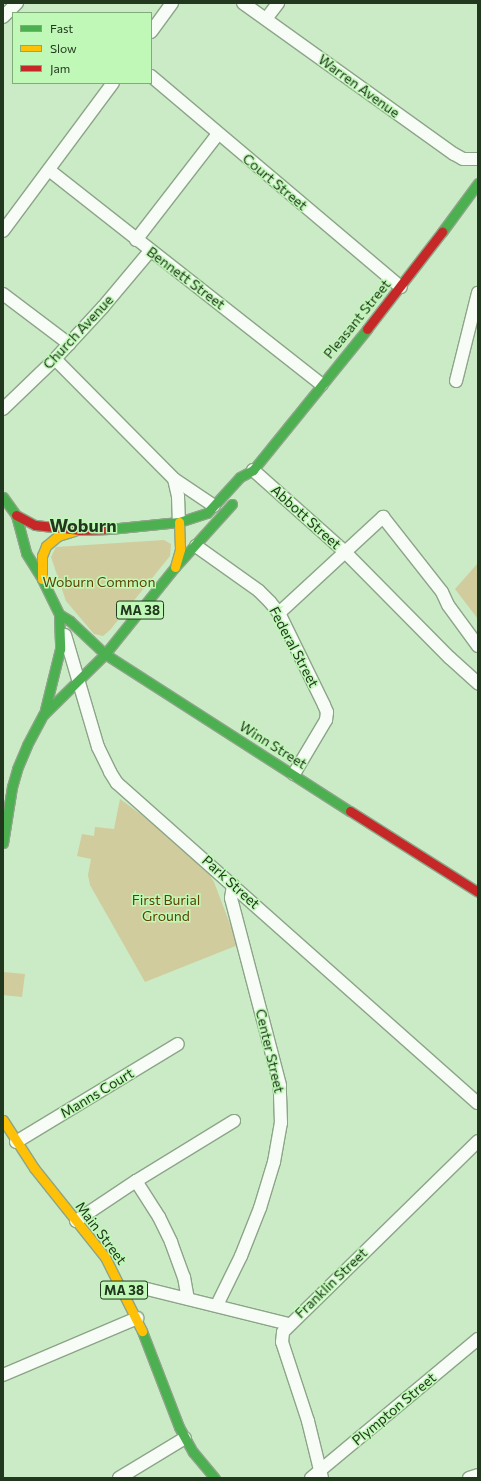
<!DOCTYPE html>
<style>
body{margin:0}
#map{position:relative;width:481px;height:1481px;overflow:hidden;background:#cbeac6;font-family:Commissioner,sans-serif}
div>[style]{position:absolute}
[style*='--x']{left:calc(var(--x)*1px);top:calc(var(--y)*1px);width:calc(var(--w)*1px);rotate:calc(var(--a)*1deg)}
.green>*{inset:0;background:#d0cc9d}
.roads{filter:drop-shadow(1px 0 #8ca588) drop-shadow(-1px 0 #8ca588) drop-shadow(0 1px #8ca588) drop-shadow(0 -1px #8ca588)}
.street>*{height:12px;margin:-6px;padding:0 6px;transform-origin:6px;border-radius:6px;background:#f7fcf6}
.fast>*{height:9px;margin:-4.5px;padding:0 4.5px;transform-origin:4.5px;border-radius:4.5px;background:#4caf50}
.slow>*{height:9px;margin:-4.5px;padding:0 4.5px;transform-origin:4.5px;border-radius:4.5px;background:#ffc107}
.jam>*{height:9px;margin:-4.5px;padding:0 4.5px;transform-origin:4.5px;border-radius:4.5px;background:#c62828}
span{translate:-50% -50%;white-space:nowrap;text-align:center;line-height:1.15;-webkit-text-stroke:3px #c0f9b7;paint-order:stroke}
.shield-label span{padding:1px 3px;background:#c0f9b7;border:1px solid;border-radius:3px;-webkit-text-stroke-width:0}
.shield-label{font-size:13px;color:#22381e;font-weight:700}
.street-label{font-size:14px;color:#22381e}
.park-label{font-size:14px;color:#5f4200}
.district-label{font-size:18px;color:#22381e;font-weight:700}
.frame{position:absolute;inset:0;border:4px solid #22381e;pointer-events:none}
.legend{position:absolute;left:12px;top:12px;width:140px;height:72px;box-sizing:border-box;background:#c0f9b7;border:1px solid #81ac7a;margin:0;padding:5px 7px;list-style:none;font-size:12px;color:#22381e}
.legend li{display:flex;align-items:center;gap:8px;height:20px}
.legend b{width:20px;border:1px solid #81ac7a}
</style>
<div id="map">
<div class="green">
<div style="clip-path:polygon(164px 540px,171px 544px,170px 556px,110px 630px,103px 636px,94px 634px,66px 601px,51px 557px,56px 547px)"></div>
<div style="clip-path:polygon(478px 563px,478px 619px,455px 589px)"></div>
<div style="clip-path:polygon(120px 799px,154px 824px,207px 871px,214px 882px,238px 945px,145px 982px,90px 885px,88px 875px,91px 859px,77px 856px,82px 834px,94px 836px,95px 827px,114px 829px)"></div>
<div style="clip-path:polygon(3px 972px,25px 974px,22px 997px,3px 995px)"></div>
</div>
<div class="roads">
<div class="street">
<div style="--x:243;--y:3;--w:259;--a:35.6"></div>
<div style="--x:454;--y:154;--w:10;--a:29"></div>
<div style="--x:463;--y:159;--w:15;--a:0"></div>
<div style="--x:3;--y:17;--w:20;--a:-45"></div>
<div style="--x:266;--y:19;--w:20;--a:-53"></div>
<div style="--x:151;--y:32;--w:36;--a:-54"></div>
<div style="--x:151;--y:76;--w:327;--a:40.2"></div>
<div style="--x:49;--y:170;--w:347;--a:38.2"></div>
<div style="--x:3;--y:231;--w:184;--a:-53.4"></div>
<div style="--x:136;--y:240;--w:134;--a:-52.3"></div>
<div style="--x:3;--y:294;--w:83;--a:37.1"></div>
<div style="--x:55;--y:359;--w:169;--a:45.2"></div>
<div style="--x:174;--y:479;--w:17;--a:77"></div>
<div style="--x:178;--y:496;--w:26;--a:88"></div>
<div style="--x:456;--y:381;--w:91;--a:-76"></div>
<div style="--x:3;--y:409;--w:72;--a:-43.9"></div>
<div style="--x:55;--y:359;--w:71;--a:-47.3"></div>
<div style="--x:103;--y:307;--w:73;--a:-50"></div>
<div style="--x:253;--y:470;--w:123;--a:41.7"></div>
<div style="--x:345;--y:552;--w:149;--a:45.3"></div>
<div style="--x:450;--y:658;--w:38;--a:42"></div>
<div style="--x:174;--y:479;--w:48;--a:34"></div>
<div style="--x:196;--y:546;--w:77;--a:35.5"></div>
<div style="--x:259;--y:591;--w:16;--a:45"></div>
<div style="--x:270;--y:602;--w:14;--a:51"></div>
<div style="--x:279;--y:613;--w:102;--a:63.9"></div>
<div style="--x:324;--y:705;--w:8;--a:67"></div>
<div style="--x:327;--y:712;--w:8;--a:97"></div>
<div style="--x:326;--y:720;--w:63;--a:120.7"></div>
<div style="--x:279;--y:613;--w:142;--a:-42.7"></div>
<div style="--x:383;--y:517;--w:95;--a:51.8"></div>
<div style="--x:442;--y:592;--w:14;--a:65"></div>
<div style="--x:448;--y:605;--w:51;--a:53.8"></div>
<div style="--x:65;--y:635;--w:117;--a:73.6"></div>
<div style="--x:98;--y:747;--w:28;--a:64"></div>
<div style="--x:110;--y:772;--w:13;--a:58"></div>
<div style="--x:117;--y:783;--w:482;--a:41.6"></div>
<div style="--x:16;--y:1142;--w:189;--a:-31.2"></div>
<div style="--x:136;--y:1181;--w:43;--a:57.4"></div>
<div style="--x:159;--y:1217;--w:28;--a:64"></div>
<div style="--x:171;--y:1242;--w:37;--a:70"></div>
<div style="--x:184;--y:1277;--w:22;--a:80"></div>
<div style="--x:76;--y:1221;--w:72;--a:-33.7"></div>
<div style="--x:136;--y:1181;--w:115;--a:-31.5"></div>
<div style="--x:125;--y:1291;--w:18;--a:-9"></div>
<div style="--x:143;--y:1288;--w:150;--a:13.9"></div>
<div style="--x:217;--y:1305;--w:55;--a:-63.9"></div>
<div style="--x:241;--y:1256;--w:52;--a:-68.4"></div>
<div style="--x:260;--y:1208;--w:48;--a:-73.1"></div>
<div style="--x:274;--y:1162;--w:40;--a:-80"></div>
<div style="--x:281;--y:1123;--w:38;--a:-92"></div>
<div style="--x:280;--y:1085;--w:193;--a:-104.7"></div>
<div style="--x:231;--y:898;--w:13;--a:-81"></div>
<div style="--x:3;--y:1375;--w:146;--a:-23"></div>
<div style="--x:119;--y:1478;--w:77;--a:-31.2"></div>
<div style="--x:311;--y:1478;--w:217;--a:-39.8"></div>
<div style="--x:322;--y:1478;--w:59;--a:-103.8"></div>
<div style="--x:308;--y:1421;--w:83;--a:-108.2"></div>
<div style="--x:282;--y:1342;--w:10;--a:-84"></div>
<div style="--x:283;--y:1332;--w:273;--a:-44.4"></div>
<div style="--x:469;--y:1478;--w:9;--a:-18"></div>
</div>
<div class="fast">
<div style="--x:442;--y:232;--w:61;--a:-53.7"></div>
<div style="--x:3;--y:497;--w:22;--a:54"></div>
<div style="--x:16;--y:515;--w:39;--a:75"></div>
<div style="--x:26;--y:553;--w:31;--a:58"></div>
<div style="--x:42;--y:579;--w:39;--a:64"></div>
<div style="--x:59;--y:614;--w:35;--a:88"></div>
<div style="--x:60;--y:649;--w:67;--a:103.8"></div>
<div style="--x:109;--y:529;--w:70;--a:-5.7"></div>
<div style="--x:179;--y:522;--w:29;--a:-18"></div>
<div style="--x:207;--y:513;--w:49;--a:-47.5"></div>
<div style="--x:240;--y:477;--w:15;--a:-28"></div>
<div style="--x:253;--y:470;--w:181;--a:-51"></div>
<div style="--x:59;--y:614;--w:13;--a:32"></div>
<div style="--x:70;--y:621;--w:48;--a:43.3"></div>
<div style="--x:105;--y:654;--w:291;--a:32.7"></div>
<div style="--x:3;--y:843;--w:57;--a:-80.9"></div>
<div style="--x:12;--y:787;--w:19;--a:-74"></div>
<div style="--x:17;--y:769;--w:26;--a:-67"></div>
<div style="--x:27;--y:745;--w:34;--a:-62"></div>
<div style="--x:43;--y:715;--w:87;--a:-44.5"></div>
<div style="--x:105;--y:654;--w:112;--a:-51.2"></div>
<div style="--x:175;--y:567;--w:85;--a:-47.9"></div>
<div style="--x:142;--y:1331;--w:103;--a:68.9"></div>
<div style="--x:179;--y:1427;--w:29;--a:61"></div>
<div style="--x:193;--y:1452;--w:34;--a:50"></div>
</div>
<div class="slow">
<div style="--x:175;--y:567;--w:19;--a:-74"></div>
<div style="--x:180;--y:549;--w:27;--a:-92"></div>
<div style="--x:42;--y:579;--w:23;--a:-90"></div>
<div style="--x:42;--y:556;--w:11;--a:-68"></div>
<div style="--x:46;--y:546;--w:16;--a:-40"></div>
<div style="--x:58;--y:536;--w:17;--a:-17"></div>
<div style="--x:3;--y:1120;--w:57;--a:57.1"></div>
<div style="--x:34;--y:1168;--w:114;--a:51.4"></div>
<div style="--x:105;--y:1257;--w:83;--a:63.4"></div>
</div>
<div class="jam">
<div style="--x:367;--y:329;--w:123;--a:-52.3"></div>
<div style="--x:16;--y:515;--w:21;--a:28"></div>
<div style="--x:35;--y:525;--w:45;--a:6.3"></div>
<div style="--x:80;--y:530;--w:29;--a:-2"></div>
<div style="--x:350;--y:811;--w:151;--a:32.3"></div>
</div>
</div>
<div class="shield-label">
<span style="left:140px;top:610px">MA 38</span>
<span style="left:124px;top:1290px">MA 38</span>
</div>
<div class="street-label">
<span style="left:359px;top:86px;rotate:36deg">Warren Avenue</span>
<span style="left:275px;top:182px;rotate:40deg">Court Street</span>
<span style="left:186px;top:278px;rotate:37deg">Bennett Street</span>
<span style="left:357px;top:319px;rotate:-51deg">Pleasant Street</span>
<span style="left:78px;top:332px;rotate:-47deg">Church Avenue</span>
<span style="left:306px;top:517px;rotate:42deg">Abbott Street</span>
<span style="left:294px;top:647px;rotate:62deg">Federal Street</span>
<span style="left:273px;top:745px;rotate:32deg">Winn Street</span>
<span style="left:231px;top:882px;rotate:42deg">Park Street</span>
<span style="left:270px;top:1051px;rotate:77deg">Center Street</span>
<span style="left:97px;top:1093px;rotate:-31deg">Manns Court</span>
<span style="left:101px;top:1233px;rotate:53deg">Main Street</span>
<span style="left:331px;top:1283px;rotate:-44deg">Franklin Street</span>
<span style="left:394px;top:1409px;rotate:-40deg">Plympton Street</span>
</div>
<div class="park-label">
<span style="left:99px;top:582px">Woburn Common</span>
<span style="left:166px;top:908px">First Burial<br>Ground</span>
</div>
<div class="district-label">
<span style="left:83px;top:525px">Woburn</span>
</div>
<div class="frame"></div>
<ul class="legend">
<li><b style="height:5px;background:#4caf50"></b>Fast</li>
<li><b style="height:5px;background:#ffc107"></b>Slow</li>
<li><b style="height:5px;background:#c62828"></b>Jam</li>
</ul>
</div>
